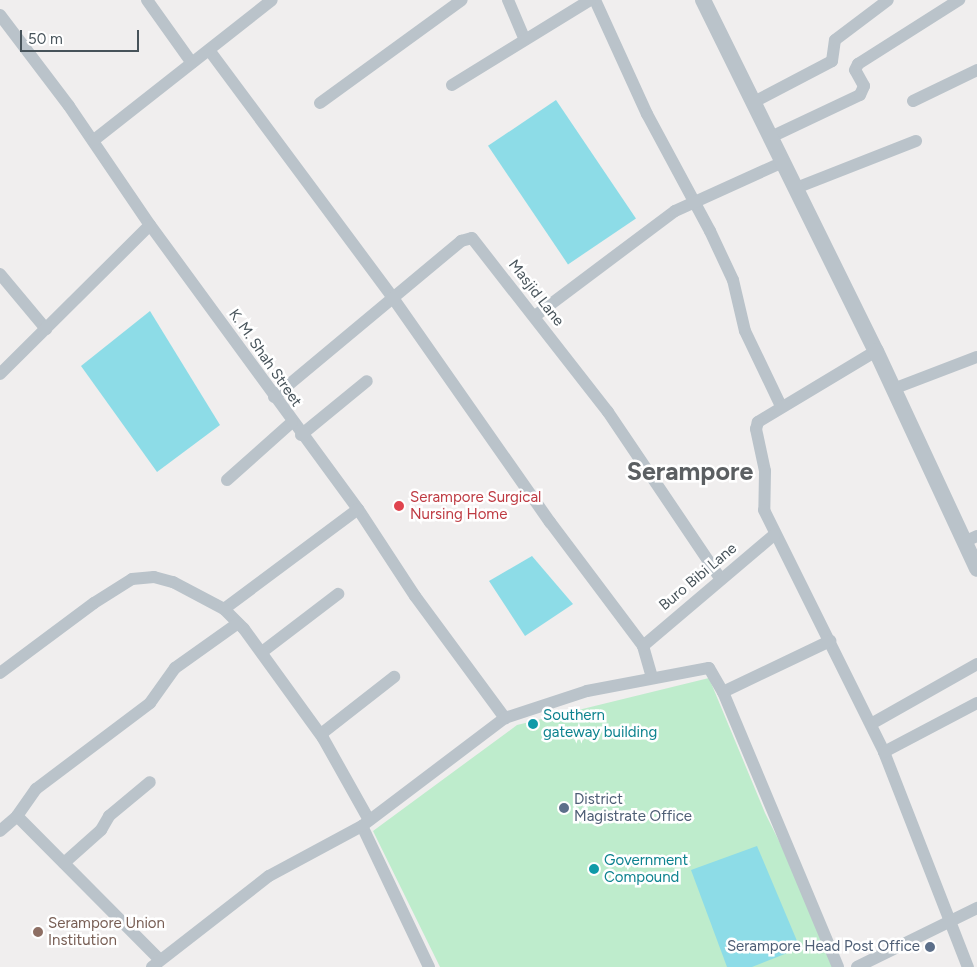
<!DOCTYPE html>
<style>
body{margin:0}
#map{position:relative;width:977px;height:967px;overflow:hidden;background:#f0eeee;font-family:Figtree,sans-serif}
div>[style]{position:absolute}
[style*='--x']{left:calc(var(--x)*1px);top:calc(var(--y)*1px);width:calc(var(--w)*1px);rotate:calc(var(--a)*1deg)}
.green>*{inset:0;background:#beeccc}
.water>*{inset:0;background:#8ddce7;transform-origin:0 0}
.minor>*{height:12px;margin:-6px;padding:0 6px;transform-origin:6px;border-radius:6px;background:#bac3ca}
.tertiary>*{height:16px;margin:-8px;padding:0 8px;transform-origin:8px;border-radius:8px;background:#bac3ca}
.dots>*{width:14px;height:14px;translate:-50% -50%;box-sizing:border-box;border:2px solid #fff;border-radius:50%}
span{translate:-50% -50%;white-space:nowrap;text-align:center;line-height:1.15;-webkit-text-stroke:5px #fff;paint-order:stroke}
.street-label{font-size:15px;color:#47535a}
.health-label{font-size:15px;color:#be3a42}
.left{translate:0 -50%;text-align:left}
.culture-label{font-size:15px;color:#0d838f}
.service-label{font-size:15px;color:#4e5e75}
.right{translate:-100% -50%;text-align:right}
.education-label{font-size:15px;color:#785e54}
.town-label{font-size:25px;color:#5b5f62;font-weight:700}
.scale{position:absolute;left:20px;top:30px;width:119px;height:22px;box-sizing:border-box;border:2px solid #47535a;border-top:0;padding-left:6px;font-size:15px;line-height:18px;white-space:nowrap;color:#47535a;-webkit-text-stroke:4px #fff;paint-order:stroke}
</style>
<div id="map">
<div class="green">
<div style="clip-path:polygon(709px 678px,765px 813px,842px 967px,440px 967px,373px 831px,517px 725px)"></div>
</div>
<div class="water">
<div style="left:556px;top:100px;width:143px;height:82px;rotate:56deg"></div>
<div style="clip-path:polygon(150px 311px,220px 425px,157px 472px,81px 366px)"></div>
<div style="clip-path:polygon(532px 556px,573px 604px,525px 636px,489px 581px)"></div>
<div style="clip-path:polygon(757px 846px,800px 948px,752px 967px,727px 967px,691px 870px)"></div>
</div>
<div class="minor">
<div style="--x:147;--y:0;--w:77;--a:54.5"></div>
<div style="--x:508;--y:0;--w:43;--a:67"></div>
<div style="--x:595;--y:0;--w:125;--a:65.5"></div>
<div style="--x:647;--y:114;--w:133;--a:61.7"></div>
<div style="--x:710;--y:231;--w:54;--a:64.9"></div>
<div style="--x:733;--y:280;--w:52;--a:76.8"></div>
<div style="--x:745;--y:331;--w:83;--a:64.4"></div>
<div style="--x:0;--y:15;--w:114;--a:52.8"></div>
<div style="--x:69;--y:106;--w:144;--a:55.8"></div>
<div style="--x:150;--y:225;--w:352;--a:53.8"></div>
<div style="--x:358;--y:509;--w:104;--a:56.8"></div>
<div style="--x:415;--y:596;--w:152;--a:53.6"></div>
<div style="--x:209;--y:50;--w:309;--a:53.4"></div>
<div style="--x:393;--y:298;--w:274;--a:55"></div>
<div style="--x:550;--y:522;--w:155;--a:53.1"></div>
<div style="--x:643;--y:646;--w:32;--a:74"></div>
<div style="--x:452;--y:85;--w:162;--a:-31.6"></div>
<div style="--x:913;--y:101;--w:71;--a:-25.8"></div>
<div style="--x:754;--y:102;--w:88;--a:-27.7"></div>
<div style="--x:832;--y:61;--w:21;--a:-82"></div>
<div style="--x:835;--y:40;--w:66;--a:-37"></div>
<div style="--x:320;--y:103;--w:175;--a:-36"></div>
<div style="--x:771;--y:137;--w:98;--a:-25.3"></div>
<div style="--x:860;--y:95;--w:10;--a:-66"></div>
<div style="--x:864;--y:86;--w:18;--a:-119"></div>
<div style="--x:855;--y:70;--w:7;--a:-63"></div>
<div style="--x:858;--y:64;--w:120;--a:-32.4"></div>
<div style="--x:94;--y:140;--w:226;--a:-38.2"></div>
<div style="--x:796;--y:188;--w:129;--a:-21.4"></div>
<div style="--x:0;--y:274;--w:72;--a:50.1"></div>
<div style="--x:535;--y:316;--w:175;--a:-36.9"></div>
<div style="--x:675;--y:211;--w:119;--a:-24.4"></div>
<div style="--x:876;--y:351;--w:138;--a:149"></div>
<div style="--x:758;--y:422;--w:7;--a:106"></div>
<div style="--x:756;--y:429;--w:43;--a:77.9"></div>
<div style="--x:765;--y:471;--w:39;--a:91"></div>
<div style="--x:764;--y:510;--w:270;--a:63.6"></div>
<div style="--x:884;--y:752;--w:231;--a:68.7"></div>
<div style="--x:0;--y:374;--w:211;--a:-44.8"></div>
<div style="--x:893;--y:389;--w:90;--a:-20.9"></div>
<div style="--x:274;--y:397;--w:244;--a:-39.8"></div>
<div style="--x:461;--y:241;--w:11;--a:-15"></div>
<div style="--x:472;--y:238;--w:221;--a:52"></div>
<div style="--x:608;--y:412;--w:200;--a:56"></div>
<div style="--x:301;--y:435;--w:85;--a:-39.3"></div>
<div style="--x:227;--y:480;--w:87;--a:-41.7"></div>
<div style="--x:964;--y:542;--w:14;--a:-25"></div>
<div style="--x:224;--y:609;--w:167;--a:-36.7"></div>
<div style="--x:643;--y:646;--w:172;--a:-40.3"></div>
<div style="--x:262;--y:652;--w:96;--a:-37.3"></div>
<div style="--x:0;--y:673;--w:117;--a:-36.7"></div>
<div style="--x:94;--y:603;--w:45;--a:-32.3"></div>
<div style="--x:132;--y:579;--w:22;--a:-5"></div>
<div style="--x:154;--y:577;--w:20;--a:15"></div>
<div style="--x:173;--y:582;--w:58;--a:27.9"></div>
<div style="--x:224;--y:609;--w:28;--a:45"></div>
<div style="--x:244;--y:629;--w:135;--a:54.1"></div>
<div style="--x:323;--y:738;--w:94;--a:60.7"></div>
<div style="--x:723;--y:692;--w:119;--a:-25.5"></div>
<div style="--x:871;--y:724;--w:122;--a:-29.5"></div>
<div style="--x:321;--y:734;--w:93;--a:-38"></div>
<div style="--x:884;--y:752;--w:105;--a:-27.8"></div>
<div style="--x:17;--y:816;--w:203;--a:45.2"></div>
<div style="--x:0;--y:831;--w:23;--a:-41"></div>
<div style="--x:17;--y:816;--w:33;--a:-55"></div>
<div style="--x:36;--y:789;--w:143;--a:-37"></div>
<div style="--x:150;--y:703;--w:43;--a:-54.5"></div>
<div style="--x:175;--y:668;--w:77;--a:-35.5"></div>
<div style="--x:64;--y:863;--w:50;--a:-41.7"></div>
<div style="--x:101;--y:830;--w:16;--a:-60"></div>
<div style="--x:109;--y:816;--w:53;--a:-39.7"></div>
<div style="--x:152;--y:967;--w:148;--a:-37.9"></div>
<div style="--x:269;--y:876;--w:106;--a:-28.3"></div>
<div style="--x:429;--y:967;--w:156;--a:-115.4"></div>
<div style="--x:362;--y:826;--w:179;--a:-37.1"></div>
<div style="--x:505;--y:718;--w:86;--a:-18.2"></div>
<div style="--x:587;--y:691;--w:124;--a:-10.7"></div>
<div style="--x:709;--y:668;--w:28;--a:60"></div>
<div style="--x:723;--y:692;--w:298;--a:67.3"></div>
<div style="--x:857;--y:967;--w:134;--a:-26.2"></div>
</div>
<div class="tertiary">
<div style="--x:703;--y:0;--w:391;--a:63.8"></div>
<div style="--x:876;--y:351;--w:240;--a:65.1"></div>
</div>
<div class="dots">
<div style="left:399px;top:506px;background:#e0444e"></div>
<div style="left:533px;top:724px;background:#0f9aa8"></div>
<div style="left:564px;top:808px;background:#5c6f8a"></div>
<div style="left:594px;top:869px;background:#0f9aa8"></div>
<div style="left:38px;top:932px;background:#8d6e63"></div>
<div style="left:930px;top:947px;background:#5c6f8a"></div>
</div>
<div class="street-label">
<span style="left:536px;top:293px;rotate:52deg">Masjid Lane</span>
<span style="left:265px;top:358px;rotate:55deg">K. M. Shah Street</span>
<span style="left:698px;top:577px;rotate:-40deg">Buro Bibi Lane</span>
</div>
<div class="health-label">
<span class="left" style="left:410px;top:506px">Serampore Surgical<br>Nursing Home</span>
</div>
<div class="culture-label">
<span class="left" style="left:543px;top:724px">Southern<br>gateway building</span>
<span class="left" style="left:604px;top:869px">Government<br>Compound</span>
</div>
<div class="service-label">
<span class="left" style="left:574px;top:808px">District<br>Magistrate Office</span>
<span class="right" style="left:920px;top:947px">Serampore Head Post Office</span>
</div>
<div class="education-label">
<span class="left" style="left:48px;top:932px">Serampore Union<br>Institution</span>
</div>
<div class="town-label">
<span style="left:690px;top:471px">Serampore</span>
</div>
<div class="scale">50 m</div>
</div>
